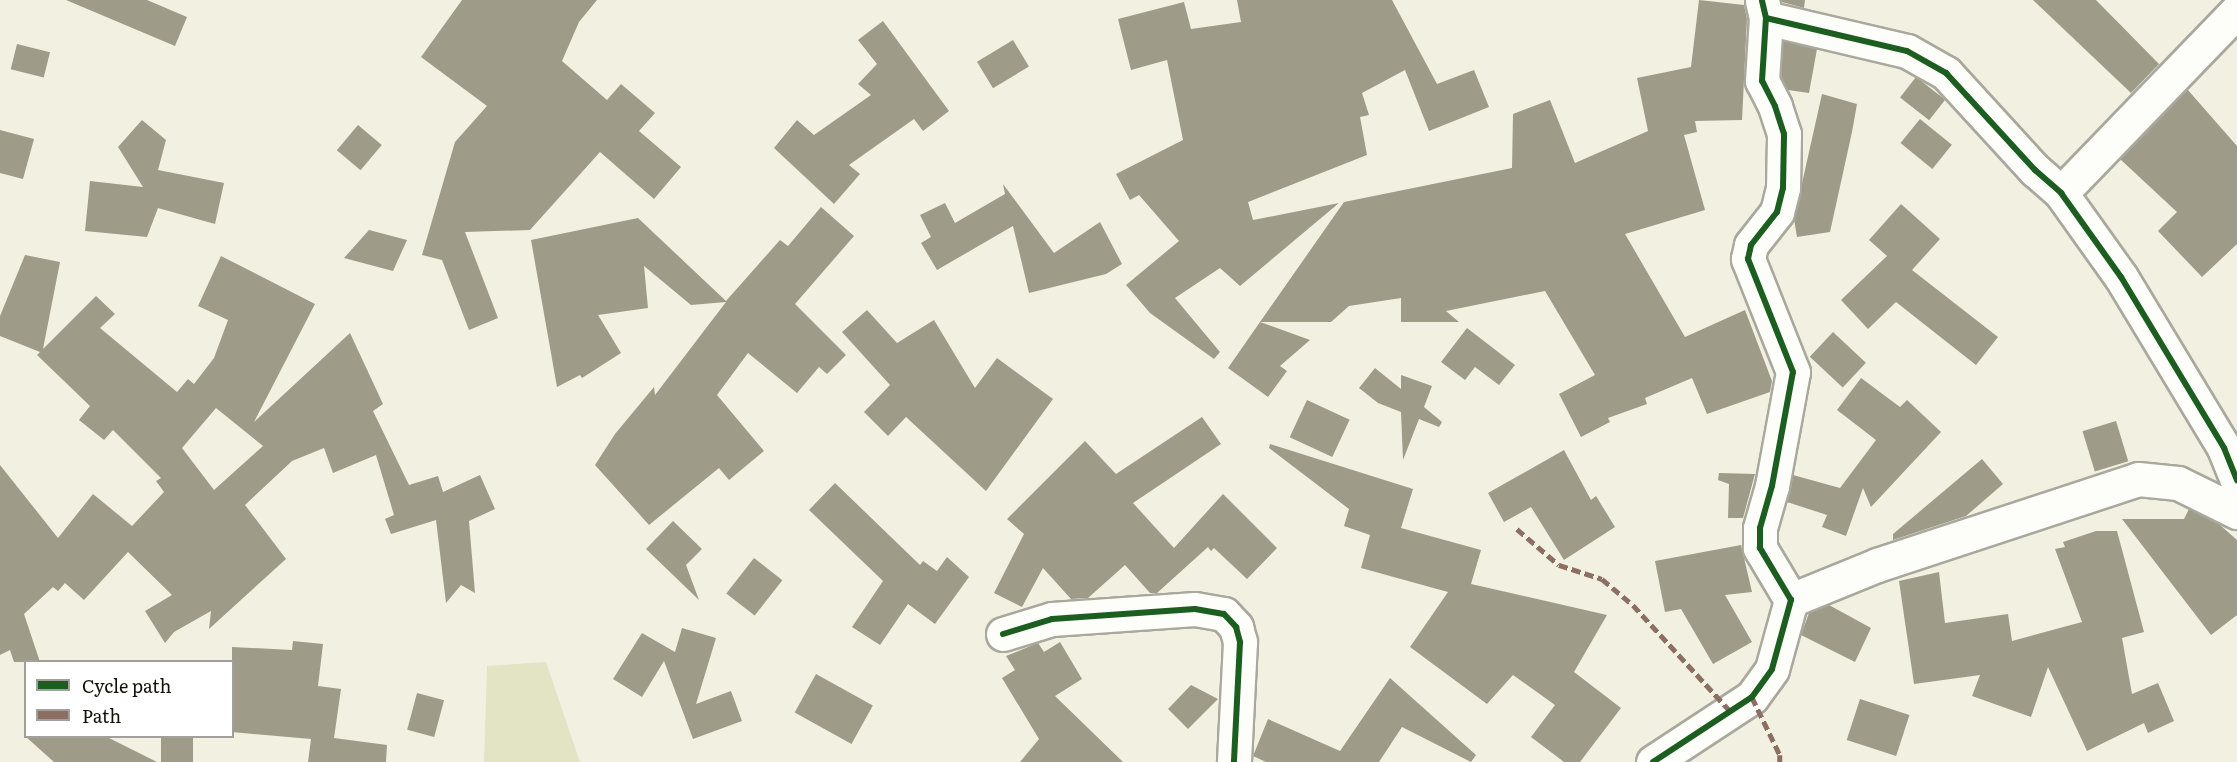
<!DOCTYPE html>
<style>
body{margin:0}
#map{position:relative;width:2237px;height:762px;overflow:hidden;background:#f2f0e1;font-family:Literata,serif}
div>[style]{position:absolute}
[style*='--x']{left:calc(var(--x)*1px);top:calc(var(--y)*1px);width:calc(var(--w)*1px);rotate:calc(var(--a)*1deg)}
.green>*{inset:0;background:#e3e4c4}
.building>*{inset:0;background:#9e9b88;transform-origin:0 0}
.roads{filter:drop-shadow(2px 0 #a9a89c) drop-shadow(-2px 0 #a9a89c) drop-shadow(0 2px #a9a89c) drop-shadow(0 -2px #a9a89c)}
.minor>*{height:33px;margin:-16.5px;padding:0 16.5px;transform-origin:16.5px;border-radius:16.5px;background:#fdfdfa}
.quiet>*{height:4.5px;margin-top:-2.25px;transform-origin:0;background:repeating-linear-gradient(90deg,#8d6e63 0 9px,transparent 0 13.5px)}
.cycleway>*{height:6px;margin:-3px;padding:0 3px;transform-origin:3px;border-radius:3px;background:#1b5e20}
span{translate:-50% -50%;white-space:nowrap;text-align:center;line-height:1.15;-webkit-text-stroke:6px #fff;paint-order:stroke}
.legend{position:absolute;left:24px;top:660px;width:210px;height:78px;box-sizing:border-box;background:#fff;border:2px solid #a1a09c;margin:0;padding:8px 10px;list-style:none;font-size:18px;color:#131107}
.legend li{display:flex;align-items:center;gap:12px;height:30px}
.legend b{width:30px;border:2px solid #a1a09c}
</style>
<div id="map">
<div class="green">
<div style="clip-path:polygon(546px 662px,580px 762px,484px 762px,487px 666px)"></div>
</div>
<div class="building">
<div style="clip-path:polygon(66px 0,147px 0,187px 17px,175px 46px)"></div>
<div style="clip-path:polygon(462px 0,597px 0,579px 22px,562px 61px,607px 100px,621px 84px,655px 113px,639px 131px,681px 167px,654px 199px,600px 152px,530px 230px,465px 232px,498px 318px,469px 330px,442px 260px,422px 255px,455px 142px,487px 106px,421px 57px)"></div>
<div style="clip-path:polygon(1237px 0,1392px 0,1437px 84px,1474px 70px,1489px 107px,1429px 131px,1405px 70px,1362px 93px,1369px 115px,1360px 117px,1367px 155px,1248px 202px,1253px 220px,1339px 203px,1240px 286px,1220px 268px,1175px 298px,1220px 352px,1214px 359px,1150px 313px,1126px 285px,1179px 241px,1139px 195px,1130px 200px,1116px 174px,1183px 140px,1167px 60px,1131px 70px,1118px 19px,1184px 2px,1191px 29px,1241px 22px)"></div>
<div style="clip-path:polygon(1699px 0,1744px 5px,1747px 19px,1742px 120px,1695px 121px,1697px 132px,1684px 135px,1705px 210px,1625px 234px,1685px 337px,1745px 310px,1772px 381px,1770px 392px,1707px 414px,1692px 378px,1645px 398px,1647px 404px,1608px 418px,1610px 422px,1581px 437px,1559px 394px,1595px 375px,1545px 291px,1446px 311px,1459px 322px,1401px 322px,1401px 298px,1349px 306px,1331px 322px,1260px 322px,1344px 202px,1512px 168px,1513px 114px,1550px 100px,1575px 163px,1648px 131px,1637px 78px,1691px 67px)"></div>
<div style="clip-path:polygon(1781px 0,1805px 0,1804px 8px,1782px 2px)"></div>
<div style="clip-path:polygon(2033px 0,2096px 0,2159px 64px,2131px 93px)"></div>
<div style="clip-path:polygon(883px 21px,949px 111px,923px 131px,914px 119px,849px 165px,860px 174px,834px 204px,774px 148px,797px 120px,814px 135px,871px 95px,858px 84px,877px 64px,858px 40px)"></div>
<div style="left:1013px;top:40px;width:31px;height:42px;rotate:59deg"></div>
<div style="clip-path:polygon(1783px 41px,1817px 49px,1809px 93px,1788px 90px,1781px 77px)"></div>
<div style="left:17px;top:44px;width:34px;height:26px;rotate:14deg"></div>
<div style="left:1916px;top:77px;width:37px;height:26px;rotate:38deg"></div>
<div style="clip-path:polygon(2187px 89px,2237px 146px,2237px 244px,2202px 277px,2158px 231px,2177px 212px,2120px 159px)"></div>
<div style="clip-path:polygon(1822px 94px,1857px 104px,1852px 132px,1830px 232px,1797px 237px,1794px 219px)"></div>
<div style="left:1920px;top:119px;width:41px;height:31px;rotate:39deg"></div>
<div style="clip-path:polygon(142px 120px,166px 140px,158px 170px,224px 183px,215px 224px,158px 208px,147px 237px,85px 231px,90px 181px,143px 187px,118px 147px)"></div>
<div style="left:358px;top:125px;width:31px;height:33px;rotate:40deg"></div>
<div style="clip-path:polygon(0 130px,34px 139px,23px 179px,0 173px)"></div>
<div style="clip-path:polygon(1003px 184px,1054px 253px,1100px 222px,1122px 264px,1106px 274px,1029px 293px,1013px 226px,937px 270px,921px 243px,931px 237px,920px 215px,945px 203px,955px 223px,1005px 194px)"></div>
<div style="clip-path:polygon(1901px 204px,1940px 239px,1912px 270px,1998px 337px,1976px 365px,1896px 302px,1868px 329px,1841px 300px,1887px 256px,1869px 240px)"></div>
<div style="clip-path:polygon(821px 207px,854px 236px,795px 304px,846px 355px,827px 374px,819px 367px,797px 393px,748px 353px,717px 395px,764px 451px,729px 480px,719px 468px,649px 525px,595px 465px,615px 434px,654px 387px,655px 395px,726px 302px,691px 305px,644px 266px,648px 308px,598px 315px,621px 353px,582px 378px,580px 375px,557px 387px,531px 240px,638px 218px,726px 301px,780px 240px,788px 246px)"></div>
<div style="clip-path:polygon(369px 230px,407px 240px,393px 271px,344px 258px)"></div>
<div style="clip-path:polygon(evenodd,25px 255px,60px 262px,43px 349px,96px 296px,115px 314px,100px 328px,177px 392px,188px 379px,194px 384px,214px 358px,228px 320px,198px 306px,221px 256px,315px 304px,254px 422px,350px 333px,383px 404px,373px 411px,409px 485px,438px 476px,443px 492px,480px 475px,495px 509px,469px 521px,475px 593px,461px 585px,446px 603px,436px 520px,391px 534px,385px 519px,394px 515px,376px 455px,333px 473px,324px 448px,292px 461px,245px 505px,286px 559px,209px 629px,211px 611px,174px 632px,165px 643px,145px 611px,172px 595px,128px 552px,84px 600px,65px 583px,58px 591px,53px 587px,24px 614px,40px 662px,14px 662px,10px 650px,0 655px,0 465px,58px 538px,93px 494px,132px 526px,164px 492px,156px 481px,161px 478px,113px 430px,104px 440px,79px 420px,90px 406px,37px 355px,40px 352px,0 336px,0 316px,25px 255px,216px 408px,263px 446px,214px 490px,182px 448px,216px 408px)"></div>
<div style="clip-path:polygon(867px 310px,897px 343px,934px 320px,975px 388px,997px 358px,1053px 399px,986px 491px,906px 417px,888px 436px,864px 412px,890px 385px,842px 332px)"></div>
<div style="clip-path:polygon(1260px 322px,1310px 340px,1280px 366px,1287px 371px,1268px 397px,1228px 368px)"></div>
<div style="clip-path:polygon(1467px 328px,1515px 365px,1499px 385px,1475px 367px,1465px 380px,1441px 362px)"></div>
<div style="left:1833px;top:332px;width:45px;height:34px;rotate:43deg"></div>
<div style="clip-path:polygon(1375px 368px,1401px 389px,1401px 375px,1432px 386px,1424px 407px,1442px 422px,1439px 427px,1419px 419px,1403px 460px,1401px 412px,1378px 403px,1359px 388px)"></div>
<div style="clip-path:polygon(1861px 378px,1900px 407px,1907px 400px,1941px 432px,1871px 507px,1863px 488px,1846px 536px,1822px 527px,1827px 515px,1787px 502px,1793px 475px,1840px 488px,1876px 440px,1837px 410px)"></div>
<div style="left:1307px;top:400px;width:47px;height:41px;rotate:25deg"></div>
<div style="clip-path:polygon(1202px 417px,1221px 444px,1133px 503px,1174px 548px,1223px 494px,1277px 548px,1247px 579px,1214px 548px,1211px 551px,1208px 547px,1157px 593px,1150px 593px,1125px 565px,1088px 598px,1071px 599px,1043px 568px,1022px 607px,994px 593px,1024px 534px,1007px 519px,1085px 441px,1116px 474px)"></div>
<div style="left:2116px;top:421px;width:42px;height:35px;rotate:73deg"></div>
<div style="clip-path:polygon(1270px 444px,1413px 489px,1401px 528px,1481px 550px,1471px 584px,1607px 615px,1574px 672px,1621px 708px,1580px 762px,1564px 762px,1531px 737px,1555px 705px,1513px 675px,1487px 704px,1410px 647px,1448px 592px,1361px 568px,1370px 535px,1344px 526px,1349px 509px,1269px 448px)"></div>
<div style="clip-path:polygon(1564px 450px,1591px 500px,1596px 496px,1615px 527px,1564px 560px,1531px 507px,1504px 522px,1488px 493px)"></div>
<div style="clip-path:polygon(1982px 459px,2003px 484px,1966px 516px,1893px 540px,1893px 534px)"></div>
<div style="clip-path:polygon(1719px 473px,1755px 474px,1743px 518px,1728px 518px,1729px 484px,1718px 480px)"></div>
<div style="clip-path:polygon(835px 483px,920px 565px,923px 561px,937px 571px,947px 557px,969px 577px,935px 624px,908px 604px,880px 645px,852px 627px,883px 581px,809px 510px)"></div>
<div style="clip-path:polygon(2189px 509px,2220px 525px,2237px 540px,2237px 615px,2211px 635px,2122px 519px,2184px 519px)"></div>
<div style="clip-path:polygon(673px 521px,702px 549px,686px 565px,699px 600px,646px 549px)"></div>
<div style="clip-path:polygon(2096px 531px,2117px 531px,2144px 632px,2122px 638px,2132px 694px,2158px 683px,2174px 721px,2148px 733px,2144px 723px,2087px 751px,2048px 667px,2031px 717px,1972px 696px,1980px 675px,1914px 684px,1899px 581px,1939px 572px,1945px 623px,2008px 614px,2012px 641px,2082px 622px,2055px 549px,2065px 547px,2063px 542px)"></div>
<div style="clip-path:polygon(1741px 545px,1752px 592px,1725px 595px,1752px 642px,1713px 664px,1681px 609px,1665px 612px,1655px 561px)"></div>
<div style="left:754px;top:558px;width:36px;height:45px;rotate:38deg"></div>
<div style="clip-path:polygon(1829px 605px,1871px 628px,1855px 662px,1801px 635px,1809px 613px)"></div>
<div style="clip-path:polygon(682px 628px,716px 638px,696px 704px,731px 691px,742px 721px,693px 739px,664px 661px,642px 697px,613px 679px,642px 633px,675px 652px)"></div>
<div style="clip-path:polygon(293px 641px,323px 644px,318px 686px,341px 689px,334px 738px,387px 745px,386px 762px,308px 762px,311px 739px,232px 732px,232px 647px,292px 650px)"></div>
<div style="clip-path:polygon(1060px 642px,1082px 679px,1055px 696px,1123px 762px,1020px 762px,1039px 739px,1002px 678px,1015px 670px,1006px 656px,1038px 643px,1044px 652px)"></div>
<div style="left:816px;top:674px;width:65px;height:44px;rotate:29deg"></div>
<div style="clip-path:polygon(1390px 678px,1476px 755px,1471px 762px,1402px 727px,1379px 762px,1266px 762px,1253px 756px,1268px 719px,1340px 751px)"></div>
<div style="clip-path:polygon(1191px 685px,1218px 699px,1188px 729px,1168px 709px)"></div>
<div style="left:417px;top:693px;width:28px;height:38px;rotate:15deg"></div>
<div style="left:1860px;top:699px;width:52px;height:43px;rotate:18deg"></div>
<div style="clip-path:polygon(25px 736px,105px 736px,157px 762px,54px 762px)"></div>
<div style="left:161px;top:736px;width:32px;height:26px"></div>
</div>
<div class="roads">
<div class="minor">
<div style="--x:1766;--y:18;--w:145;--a:13.2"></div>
<div style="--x:1907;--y:51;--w:45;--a:29.4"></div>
<div style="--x:1946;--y:73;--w:132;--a:47.5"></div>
<div style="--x:2035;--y:170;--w:35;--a:41"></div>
<div style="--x:2061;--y:193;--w:103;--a:54.5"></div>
<div style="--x:2121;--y:277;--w:200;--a:58.9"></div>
<div style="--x:2224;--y:448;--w:35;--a:68"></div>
<div style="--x:2061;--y:193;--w:253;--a:-46"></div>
<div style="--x:1791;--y:600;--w:93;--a:-22.1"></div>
<div style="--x:1877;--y:565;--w:275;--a:-18.2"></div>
<div style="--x:2138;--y:479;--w:40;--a:5.7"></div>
<div style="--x:2178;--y:483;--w:66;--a:26.2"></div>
<div style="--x:1003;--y:634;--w:51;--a:-17"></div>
<div style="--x:1052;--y:619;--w:143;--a:-4"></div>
<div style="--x:1195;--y:609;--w:29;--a:10"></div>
<div style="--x:1224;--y:614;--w:18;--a:47"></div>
<div style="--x:1236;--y:627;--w:16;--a:75"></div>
<div style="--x:1240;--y:642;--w:120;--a:92.9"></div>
<div style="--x:1653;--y:762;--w:118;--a:-33.3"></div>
<div style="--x:1752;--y:697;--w:34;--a:-54"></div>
<div style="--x:1772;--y:669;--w:72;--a:-74.6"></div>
<div style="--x:1791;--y:600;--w:61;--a:-120.8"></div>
<div style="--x:1760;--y:548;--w:20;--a:-90"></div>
<div style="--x:1760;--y:528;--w:44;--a:-74.1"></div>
<div style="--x:1772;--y:486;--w:116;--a:-79.6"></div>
<div style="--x:1793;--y:372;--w:122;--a:-111.7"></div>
<div style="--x:1748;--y:259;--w:14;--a:-78"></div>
<div style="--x:1751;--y:245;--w:42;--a:-51.8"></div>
<div style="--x:1777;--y:212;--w:25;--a:-76"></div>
<div style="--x:1783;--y:188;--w:54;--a:-88.9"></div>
<div style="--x:1784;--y:134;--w:29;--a:-108"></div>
<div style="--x:1775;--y:106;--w:28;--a:-117"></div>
<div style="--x:1762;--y:81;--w:63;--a:-86.4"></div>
<div style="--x:1766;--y:18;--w:18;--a:-103"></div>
</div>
</div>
<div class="quiet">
<div style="--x:1517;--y:529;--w:55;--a:40.6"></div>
<div style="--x:1559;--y:565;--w:45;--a:18"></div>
<div style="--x:1602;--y:579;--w:40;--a:40"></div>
<div style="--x:1633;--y:605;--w:147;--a:47.5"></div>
<div style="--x:1752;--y:697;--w:64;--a:64.2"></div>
<div style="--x:1780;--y:755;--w:7;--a:90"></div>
</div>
<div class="cycleway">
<div style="--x:1766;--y:18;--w:145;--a:13.2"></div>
<div style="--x:1907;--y:51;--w:45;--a:29.4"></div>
<div style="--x:1946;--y:73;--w:132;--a:47.5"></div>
<div style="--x:2035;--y:170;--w:35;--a:41"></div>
<div style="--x:2061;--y:193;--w:103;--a:54.5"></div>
<div style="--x:2121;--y:277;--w:200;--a:58.9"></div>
<div style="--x:2224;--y:448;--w:35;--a:68"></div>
<div style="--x:1003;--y:634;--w:51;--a:-17"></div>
<div style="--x:1052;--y:619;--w:143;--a:-4"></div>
<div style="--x:1195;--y:609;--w:29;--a:10"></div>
<div style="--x:1224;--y:614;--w:18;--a:47"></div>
<div style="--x:1236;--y:627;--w:16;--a:75"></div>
<div style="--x:1240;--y:642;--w:120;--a:92.9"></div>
<div style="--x:1653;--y:762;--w:118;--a:-33.3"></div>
<div style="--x:1752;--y:697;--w:34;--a:-54"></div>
<div style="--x:1772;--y:669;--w:72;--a:-74.6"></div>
<div style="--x:1791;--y:600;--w:61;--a:-120.8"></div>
<div style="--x:1760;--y:548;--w:20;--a:-90"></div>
<div style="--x:1760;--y:528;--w:44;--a:-74.1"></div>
<div style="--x:1772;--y:486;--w:116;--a:-79.6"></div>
<div style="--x:1793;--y:372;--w:122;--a:-111.7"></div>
<div style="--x:1748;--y:259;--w:14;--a:-78"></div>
<div style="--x:1751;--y:245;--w:42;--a:-51.8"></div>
<div style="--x:1777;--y:212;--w:25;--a:-76"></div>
<div style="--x:1783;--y:188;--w:54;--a:-88.9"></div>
<div style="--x:1784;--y:134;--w:29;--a:-108"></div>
<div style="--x:1775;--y:106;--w:28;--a:-117"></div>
<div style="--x:1762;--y:81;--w:63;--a:-86.4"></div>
<div style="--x:1766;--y:18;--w:18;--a:-103"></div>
</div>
<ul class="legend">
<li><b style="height:8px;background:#1b5e20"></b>Cycle path</li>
<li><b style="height:8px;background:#8d6e63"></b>Path</li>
</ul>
</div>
